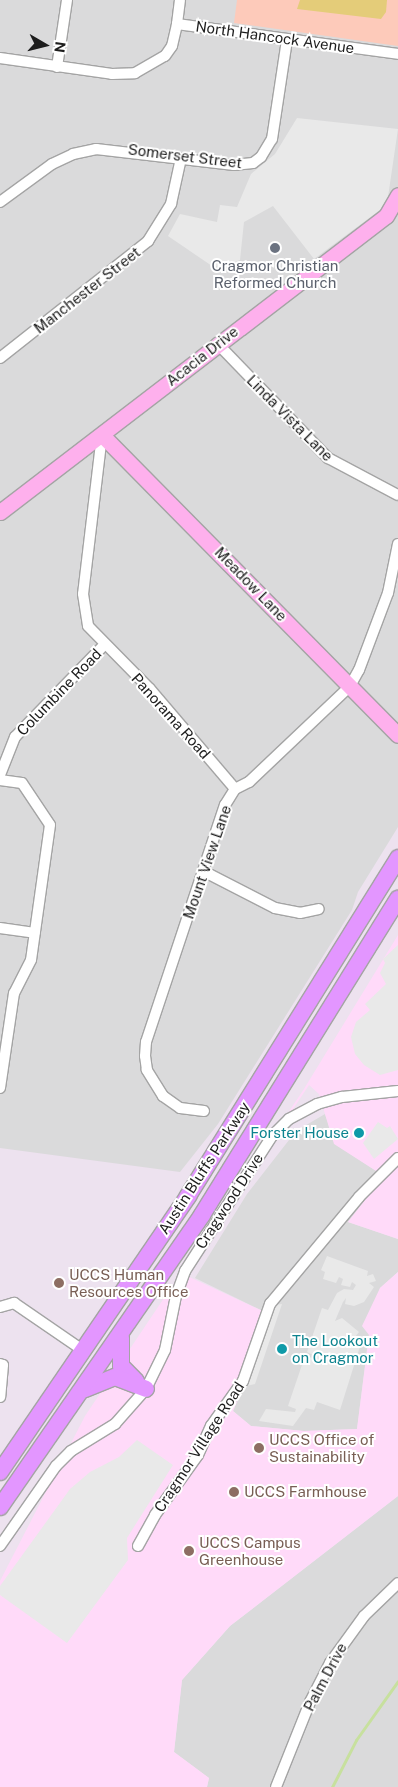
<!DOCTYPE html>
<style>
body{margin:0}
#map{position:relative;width:398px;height:1787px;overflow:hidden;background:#ede2ef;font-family:"Public Sans",sans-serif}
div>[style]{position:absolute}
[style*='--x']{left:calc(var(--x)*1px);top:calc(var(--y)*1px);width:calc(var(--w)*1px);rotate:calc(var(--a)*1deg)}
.residential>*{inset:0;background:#dadadb}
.education>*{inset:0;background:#ffdaf9}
.park>*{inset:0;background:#fdcaba}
.pitch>*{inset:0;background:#e4cc79}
.parking>*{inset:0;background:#e9e9e9}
.stream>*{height:3px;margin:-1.5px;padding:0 1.5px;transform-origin:1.5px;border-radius:1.5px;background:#c7e09e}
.roads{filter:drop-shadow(1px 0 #a4a4a4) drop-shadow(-1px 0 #a4a4a4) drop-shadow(0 1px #a4a4a4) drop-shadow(0 -1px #a4a4a4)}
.street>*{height:10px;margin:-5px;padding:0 5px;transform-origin:5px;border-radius:5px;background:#fff}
.secondary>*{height:15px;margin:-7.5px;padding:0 7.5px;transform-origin:7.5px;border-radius:7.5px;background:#feb0ed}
.primary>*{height:16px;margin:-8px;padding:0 8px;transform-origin:8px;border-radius:8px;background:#e396ff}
.dots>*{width:14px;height:14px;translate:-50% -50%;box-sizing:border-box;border:2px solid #fff;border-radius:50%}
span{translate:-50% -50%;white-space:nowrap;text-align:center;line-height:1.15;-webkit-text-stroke:4px #fff;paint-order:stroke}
.street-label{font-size:15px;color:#1d1d1d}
.worship-label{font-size:15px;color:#5b616d}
.culture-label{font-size:15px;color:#0d838f}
.right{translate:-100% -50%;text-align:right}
.left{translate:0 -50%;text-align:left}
.education-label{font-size:15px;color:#785e54}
.north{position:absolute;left:20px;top:20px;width:50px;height:50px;-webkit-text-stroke:4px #fff;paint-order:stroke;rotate:98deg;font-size:14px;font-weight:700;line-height:20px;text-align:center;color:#1d1d1d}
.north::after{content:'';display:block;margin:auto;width:18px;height:22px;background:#1d1d1d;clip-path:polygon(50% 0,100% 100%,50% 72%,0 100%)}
</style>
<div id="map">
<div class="residential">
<div style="clip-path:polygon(0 0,398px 0,398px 827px,358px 892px,352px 910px,218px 1124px,180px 1172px,0 1148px)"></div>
<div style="clip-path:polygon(325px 1114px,335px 1144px,384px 1176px,348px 1222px,398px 1239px,398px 1272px,380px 1288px,369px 1334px,357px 1429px,304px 1431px,251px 1426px,233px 1411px,255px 1360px,267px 1313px,195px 1278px,247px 1194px,296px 1131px)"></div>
<div style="clip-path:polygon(398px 1496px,398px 1787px,207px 1787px,209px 1778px,174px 1752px,182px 1680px,230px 1626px)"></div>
</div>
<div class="education">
<div style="clip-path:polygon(398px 935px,398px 1239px,348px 1222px,384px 1176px,334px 1144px,319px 1094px,309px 1085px,183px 1274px,267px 1313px,255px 1360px,233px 1411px,251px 1426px,304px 1431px,357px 1429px,369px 1335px,362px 1326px,380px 1288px,398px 1272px,398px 1496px,230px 1626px,182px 1680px,174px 1752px,209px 1778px,207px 1787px,0 1787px,0 1581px,85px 1416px,304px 1089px)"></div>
</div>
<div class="park">
<div style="clip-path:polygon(237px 0,398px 0,398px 46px,234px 23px)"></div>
</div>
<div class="pitch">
<div style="clip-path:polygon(300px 0,387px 0,386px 12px,381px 19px,297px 9px)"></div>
</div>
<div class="parking">
<div style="clip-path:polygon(297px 118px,398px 129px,388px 197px,380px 210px,314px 259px,273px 206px,244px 222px,240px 260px,222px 267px,212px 266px,168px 236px,180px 214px,217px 222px,220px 205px,237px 207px,251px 174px,275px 154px)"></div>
<div style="clip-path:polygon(398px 945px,398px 1070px,380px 1075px,364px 1065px,355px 1054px,351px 1037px,356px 1022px,370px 1010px,365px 1004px,386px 984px,380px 973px,385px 963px,383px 959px)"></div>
<div style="clip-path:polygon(378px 1122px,387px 1128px,390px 1126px,398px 1139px,374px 1159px,363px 1143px)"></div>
<div style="clip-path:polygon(327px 1256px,368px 1271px,367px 1276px,373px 1274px,376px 1281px,369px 1283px,374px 1287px,364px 1302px,354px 1306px,345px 1304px,346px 1298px,343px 1302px,335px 1321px,342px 1318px,359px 1332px,355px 1337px,362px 1340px,340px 1410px,317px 1402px,314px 1410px,306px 1408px,293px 1426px,259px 1421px,266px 1409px,295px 1412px,296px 1409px,288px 1406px,305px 1356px,312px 1358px,313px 1355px,307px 1352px,322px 1308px,328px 1310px,337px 1293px,344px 1289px,353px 1290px,356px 1285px,352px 1282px,350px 1287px,341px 1285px,343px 1279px,339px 1277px,336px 1283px,323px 1279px,325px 1272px,321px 1270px)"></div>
<div style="clip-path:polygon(282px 1304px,255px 1384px,246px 1386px,274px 1305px)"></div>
<div style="clip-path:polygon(137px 1440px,173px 1465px,127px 1538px,128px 1560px,67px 1643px,0 1595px,0 1586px,70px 1489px,90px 1472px,119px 1457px)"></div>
</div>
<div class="stream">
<div style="--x:332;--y:1787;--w:53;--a:-62.9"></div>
<div style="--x:356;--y:1740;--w:72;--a:-54.6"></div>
</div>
<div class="roads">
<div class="street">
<div style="--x:177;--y:24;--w:24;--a:-83"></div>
<div style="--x:0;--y:58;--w:113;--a:8.1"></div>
<div style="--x:112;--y:74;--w:23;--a:-2"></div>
<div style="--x:135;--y:73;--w:34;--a:-30"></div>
<div style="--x:165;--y:56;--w:12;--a:-55"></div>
<div style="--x:172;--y:46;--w:23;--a:-77"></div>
<div style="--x:177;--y:24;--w:223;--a:7.7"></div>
<div style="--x:57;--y:67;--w:68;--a:-81.5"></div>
<div style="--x:0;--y:202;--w:64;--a:-36.2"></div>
<div style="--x:52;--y:164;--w:23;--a:-25"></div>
<div style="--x:73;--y:154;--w:24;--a:-12"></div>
<div style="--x:96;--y:149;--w:139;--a:6.6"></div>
<div style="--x:234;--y:165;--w:19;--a:-6"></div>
<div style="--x:253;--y:163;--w:10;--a:-37"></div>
<div style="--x:261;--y:157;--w:21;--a:-59"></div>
<div style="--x:272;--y:139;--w:100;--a:-81.4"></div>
<div style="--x:217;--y:343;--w:160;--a:46"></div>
<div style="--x:328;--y:458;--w:79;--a:27.9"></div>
<div style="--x:0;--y:358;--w:189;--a:-38.3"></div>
<div style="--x:148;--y:241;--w:44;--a:-58.1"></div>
<div style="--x:171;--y:204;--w:47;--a:-77.7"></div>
<div style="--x:102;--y:435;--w:160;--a:96.8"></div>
<div style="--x:83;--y:594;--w:32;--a:81"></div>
<div style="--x:88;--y:626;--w:88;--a:45.5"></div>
<div style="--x:150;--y:689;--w:131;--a:49.6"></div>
<div style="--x:0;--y:775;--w:41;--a:-68.5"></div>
<div style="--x:15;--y:737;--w:128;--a:-45.9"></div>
<div style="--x:0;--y:780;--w:22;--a:8"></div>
<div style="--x:22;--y:783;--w:50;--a:56.3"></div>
<div style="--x:50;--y:825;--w:136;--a:98"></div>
<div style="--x:31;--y:960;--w:37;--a:117"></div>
<div style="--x:14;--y:993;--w:96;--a:98.4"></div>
<div style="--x:203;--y:871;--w:81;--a:27.2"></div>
<div style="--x:275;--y:908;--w:25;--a:11"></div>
<div style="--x:300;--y:913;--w:19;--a:-12"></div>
<div style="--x:0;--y:928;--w:35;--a:8"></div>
<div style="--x:204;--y:1111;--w:24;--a:-173"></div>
<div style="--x:180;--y:1108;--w:21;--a:-145"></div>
<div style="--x:163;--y:1096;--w:31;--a:-122"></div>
<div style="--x:147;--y:1070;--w:14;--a:-98"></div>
<div style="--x:145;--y:1056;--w:14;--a:-86"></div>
<div style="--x:146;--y:1042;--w:250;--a:-71.6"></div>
<div style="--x:225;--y:805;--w:19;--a:-58"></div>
<div style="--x:235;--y:789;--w:16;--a:-27"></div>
<div style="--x:249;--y:782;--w:139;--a:-43.5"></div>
<div style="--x:350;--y:686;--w:18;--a:-61"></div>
<div style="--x:359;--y:670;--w:82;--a:-69.4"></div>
<div style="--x:388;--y:593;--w:50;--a:-78.5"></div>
<div style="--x:0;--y:1307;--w:15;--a:-16"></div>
<div style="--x:14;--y:1303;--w:85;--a:34.4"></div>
<div style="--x:0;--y:1364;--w:3;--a:18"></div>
<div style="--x:3;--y:1365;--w:32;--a:95"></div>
<div style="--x:0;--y:1546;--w:98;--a:-55"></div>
<div style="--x:56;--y:1466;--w:21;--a:-45"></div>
<div style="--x:71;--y:1451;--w:52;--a:-31.5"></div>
<div style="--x:115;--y:1424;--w:47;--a:-48.5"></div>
<div style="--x:146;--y:1389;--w:43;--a:-64"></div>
<div style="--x:165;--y:1350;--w:55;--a:-78.5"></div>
<div style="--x:176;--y:1296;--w:27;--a:-70"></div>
<div style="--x:185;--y:1271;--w:161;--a:-57.2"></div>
<div style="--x:272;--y:1136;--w:24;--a:-45"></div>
<div style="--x:289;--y:1119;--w:32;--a:-28"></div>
<div style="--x:317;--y:1104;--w:26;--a:-16"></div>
<div style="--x:342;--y:1097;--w:56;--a:-6.1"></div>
<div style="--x:138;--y:1546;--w:35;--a:-61"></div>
<div style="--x:155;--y:1515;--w:74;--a:-54.4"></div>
<div style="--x:198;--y:1455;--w:32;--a:-66"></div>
<div style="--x:211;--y:1426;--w:55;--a:-54.6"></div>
<div style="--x:243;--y:1381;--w:82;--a:-70.7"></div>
<div style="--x:270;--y:1304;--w:139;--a:-50.2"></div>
<div style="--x:359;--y:1197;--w:55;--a:-45"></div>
<div style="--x:276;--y:1787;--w:92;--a:-68.2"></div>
<div style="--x:310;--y:1702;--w:44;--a:-62.9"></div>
<div style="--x:330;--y:1663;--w:58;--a:-54.1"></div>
<div style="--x:364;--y:1616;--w:47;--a:-44.1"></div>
</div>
<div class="secondary">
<div style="--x:102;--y:435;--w:421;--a:45.4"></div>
<div style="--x:0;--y:512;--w:486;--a:-37.5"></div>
<div style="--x:386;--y:216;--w:24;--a:-60"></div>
</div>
<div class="primary">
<div style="--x:121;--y:1338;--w:28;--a:90"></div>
<div style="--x:121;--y:1366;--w:21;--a:45"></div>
<div style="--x:85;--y:1389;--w:32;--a:-22"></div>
<div style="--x:115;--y:1377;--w:33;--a:21"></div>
<div style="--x:0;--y:1472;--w:334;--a:-55.7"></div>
<div style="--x:188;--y:1196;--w:398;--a:-58.1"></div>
<div style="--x:0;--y:1507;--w:355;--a:-55.3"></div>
<div style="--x:202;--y:1215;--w:372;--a:-58.2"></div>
</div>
</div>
<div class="dots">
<div style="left:275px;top:248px;background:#6b7280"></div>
<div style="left:359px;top:1133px;background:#0f9aa8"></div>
<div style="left:59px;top:1283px;background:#8d6e63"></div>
<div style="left:282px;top:1349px;background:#0f9aa8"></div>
<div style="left:259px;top:1448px;background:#8d6e63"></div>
<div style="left:234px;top:1492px;background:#8d6e63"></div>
<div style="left:189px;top:1551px;background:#8d6e63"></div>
</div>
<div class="street-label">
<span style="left:275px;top:37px;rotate:8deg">North Hancock Avenue</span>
<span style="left:185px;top:156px;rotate:7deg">Somerset Street</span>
<span style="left:87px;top:290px;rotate:-38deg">Manchester Street</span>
<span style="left:202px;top:356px;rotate:-38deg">Acacia Drive</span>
<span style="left:290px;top:418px;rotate:45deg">Linda Vista Lane</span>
<span style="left:251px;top:584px;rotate:46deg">Meadow Lane</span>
<span style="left:59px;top:692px;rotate:-46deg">Columbine Road</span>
<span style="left:171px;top:716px;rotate:48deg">Panorama Road</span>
<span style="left:207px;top:862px;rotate:-71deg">Mount View Lane</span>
<span style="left:204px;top:1168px;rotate:-57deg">Austin Bluffs Parkway</span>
<span style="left:229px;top:1201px;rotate:-57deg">Cragwood Drive</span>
<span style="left:199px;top:1447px;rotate:-57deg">Cragmor Village Road</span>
<span style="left:325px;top:1677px;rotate:-62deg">Palm Drive</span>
</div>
<div class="worship-label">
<span style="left:275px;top:274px">Cragmor Christian<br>Reformed Church</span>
</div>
<div class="culture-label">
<span class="right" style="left:349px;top:1133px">Forster House</span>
<span class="left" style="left:292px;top:1349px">The Lookout<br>on Cragmor</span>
</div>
<div class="education-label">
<span class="left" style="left:69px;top:1283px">UCCS Human<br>Resources Office</span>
<span class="left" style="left:269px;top:1448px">UCCS Office of<br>Sustainability</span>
<span class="left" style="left:244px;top:1492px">UCCS Farmhouse</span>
<span class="left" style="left:199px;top:1551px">UCCS Campus<br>Greenhouse</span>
</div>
<div class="north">N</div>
</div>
